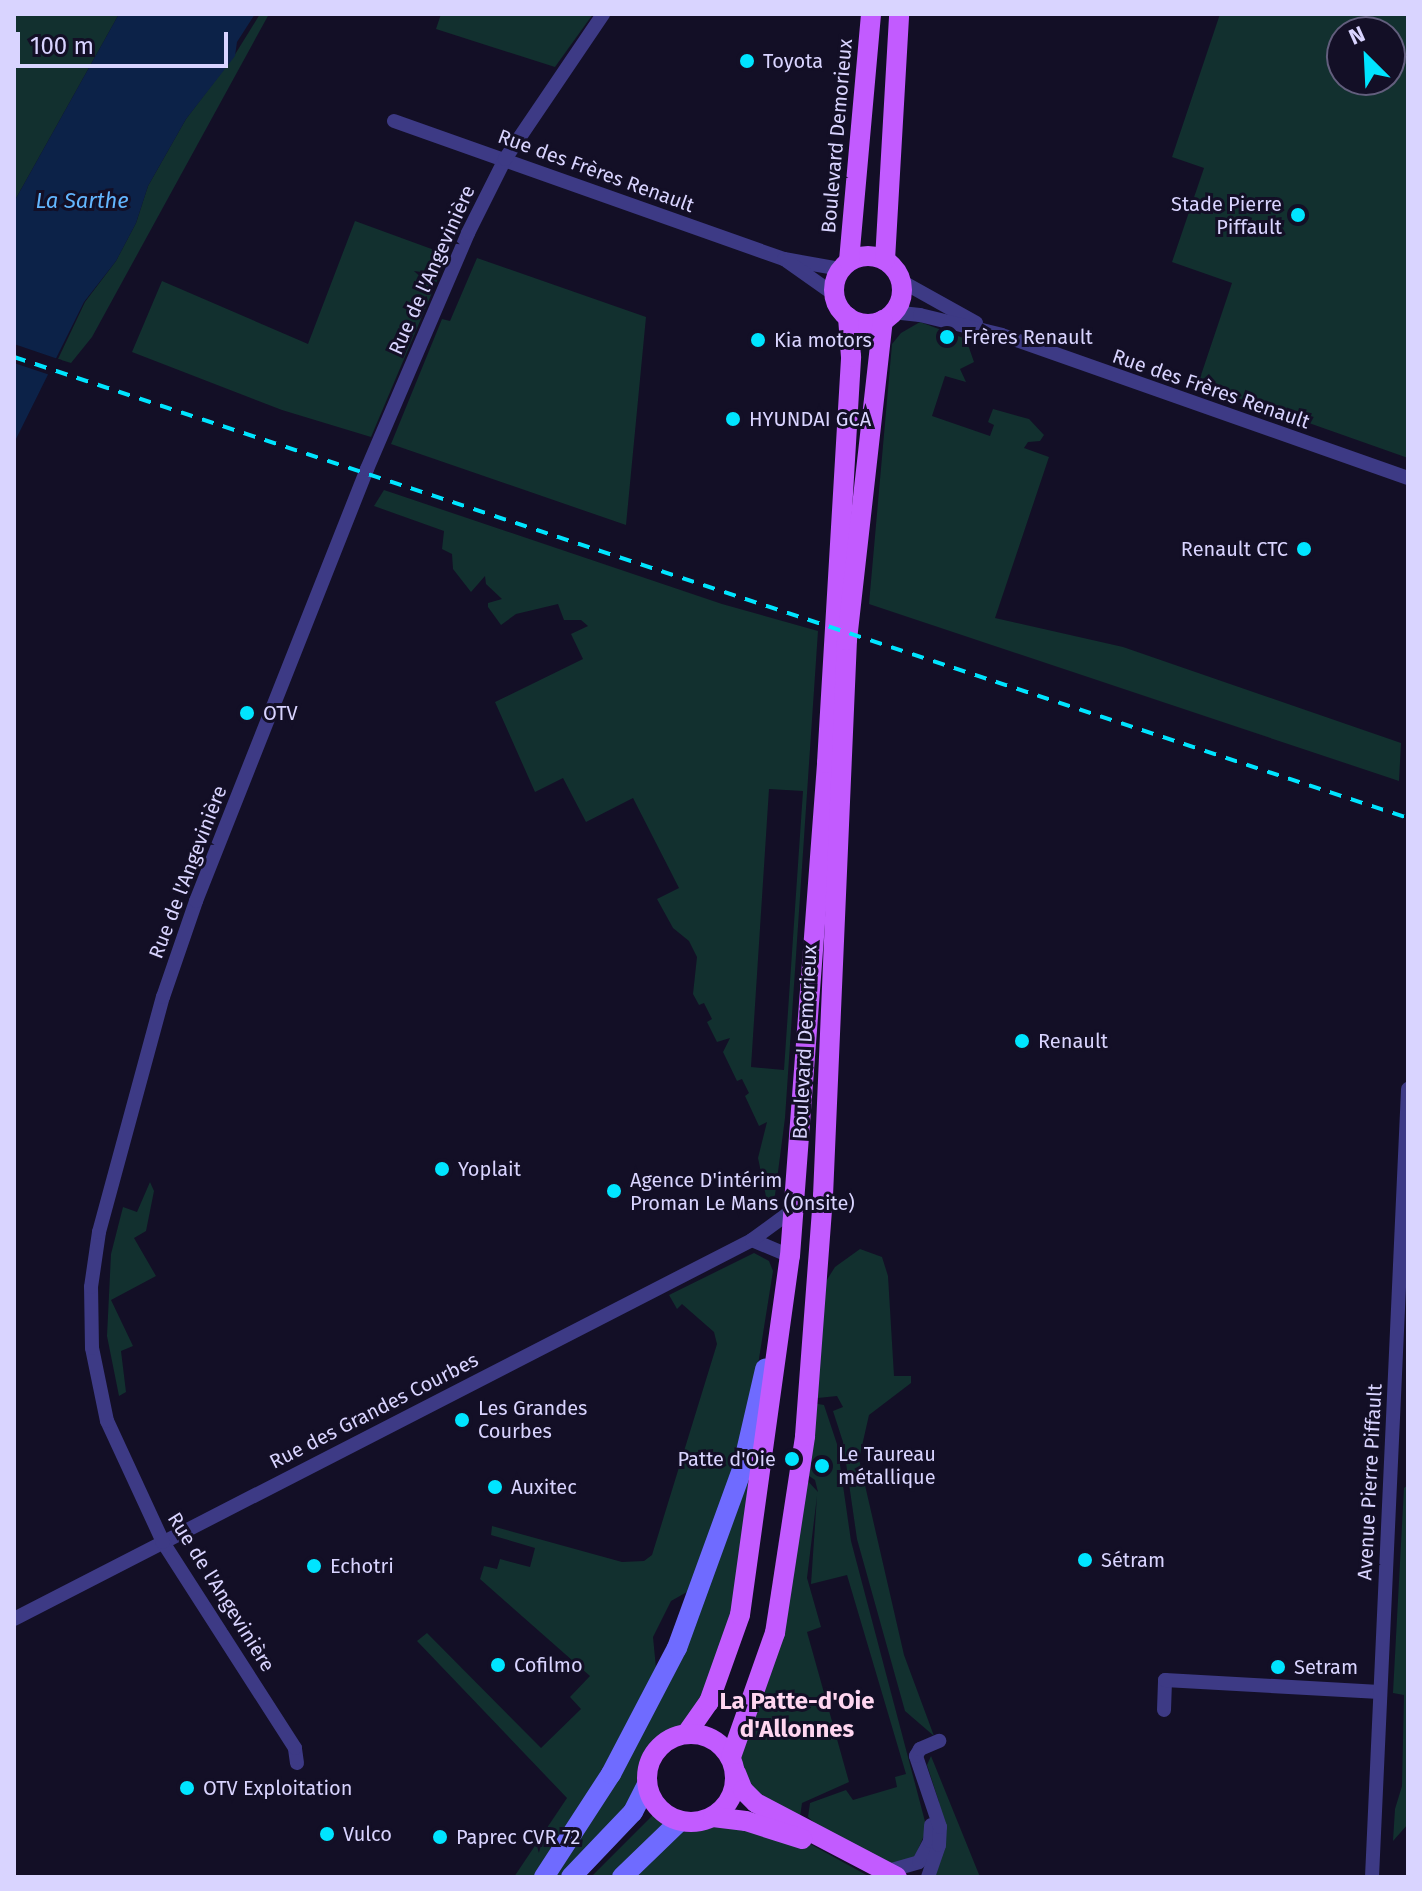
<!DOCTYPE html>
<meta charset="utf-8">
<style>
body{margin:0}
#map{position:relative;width:1422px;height:1891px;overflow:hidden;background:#130f26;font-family:"Fira Sans",sans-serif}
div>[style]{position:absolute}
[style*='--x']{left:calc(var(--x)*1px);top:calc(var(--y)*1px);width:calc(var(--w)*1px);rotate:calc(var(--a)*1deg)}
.green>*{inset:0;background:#12302f}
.water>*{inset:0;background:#0c2248}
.pier>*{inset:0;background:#130f26}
.street>*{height:14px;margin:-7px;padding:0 7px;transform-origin:7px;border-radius:7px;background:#3d3a85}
.secondary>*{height:20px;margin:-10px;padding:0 10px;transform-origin:10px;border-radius:10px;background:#6f6bff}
.primary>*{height:20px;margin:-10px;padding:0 10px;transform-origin:10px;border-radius:10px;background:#c25bff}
.primary>.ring{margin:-10px;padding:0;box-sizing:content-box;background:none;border:20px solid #c25bff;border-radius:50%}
.rail>*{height:4px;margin-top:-2px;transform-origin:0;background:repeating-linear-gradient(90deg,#00e5ff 0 12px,transparent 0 22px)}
.dots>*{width:22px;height:22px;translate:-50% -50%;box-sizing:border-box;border:4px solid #130f26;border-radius:50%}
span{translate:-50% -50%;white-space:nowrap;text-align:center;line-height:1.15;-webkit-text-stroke:6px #130f26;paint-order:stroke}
.poi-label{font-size:20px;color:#d9d4ff}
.left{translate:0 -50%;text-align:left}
.right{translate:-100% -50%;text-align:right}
.street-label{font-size:20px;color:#d9d4ff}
.water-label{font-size:22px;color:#62b6ff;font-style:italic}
.quarter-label{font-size:24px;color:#ffd6f0;font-weight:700}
.frame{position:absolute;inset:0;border:16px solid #d9d4ff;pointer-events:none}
.north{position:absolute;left:1326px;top:16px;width:80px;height:80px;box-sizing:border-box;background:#130f26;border:2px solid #625e7d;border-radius:50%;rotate:336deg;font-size:22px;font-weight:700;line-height:32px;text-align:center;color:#d9d4ff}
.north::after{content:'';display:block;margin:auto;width:28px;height:36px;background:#00e5ff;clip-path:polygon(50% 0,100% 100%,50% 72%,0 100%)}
.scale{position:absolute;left:16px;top:32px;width:212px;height:36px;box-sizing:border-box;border:4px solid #d9d4ff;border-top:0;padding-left:10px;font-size:24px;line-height:28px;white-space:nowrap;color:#d9d4ff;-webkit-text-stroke:6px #130f26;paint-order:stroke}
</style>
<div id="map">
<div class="green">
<div style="clip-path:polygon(14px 14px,119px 14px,14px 202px)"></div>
<div style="clip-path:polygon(260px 14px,269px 14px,92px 337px,71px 363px,58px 359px,85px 302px,116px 261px,136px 223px,148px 186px,186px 119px,234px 56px)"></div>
<div style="clip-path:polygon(441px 14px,593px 14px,555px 67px,436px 29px)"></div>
<div style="clip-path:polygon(evenodd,1220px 14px,1408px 14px,1408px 458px,1198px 384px,1232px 283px,1172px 262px,1204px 168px,1172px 157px,1220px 14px,1342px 32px,1390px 32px,1390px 80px,1342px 80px,1342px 32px)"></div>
<div style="clip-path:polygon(355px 221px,448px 255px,371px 437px,282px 410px,132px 352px,162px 281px,308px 344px)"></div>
<div style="clip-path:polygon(477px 258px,646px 317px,626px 525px,391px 444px,442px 319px,450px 321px)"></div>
<div style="clip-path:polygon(920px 322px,966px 339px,974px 362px,960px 369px,966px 382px,945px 376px,932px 416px,990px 436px,994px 425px,988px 422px,993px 409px,1029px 419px,1044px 435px,1040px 441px,1028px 442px,1024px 448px,1049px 457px,995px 618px,1123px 647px,1401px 743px,1399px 781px,869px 604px,892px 344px,901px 333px)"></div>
<div style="clip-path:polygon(evenodd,384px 490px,722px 604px,818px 631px,785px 1118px,775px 1195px,768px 1206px,758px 1158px,767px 1122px,759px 1126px,745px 1096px,749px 1093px,742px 1079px,737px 1081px,723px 1052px,730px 1038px,717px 1042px,707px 1022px,712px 1019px,704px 1003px,699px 1005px,693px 994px,697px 957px,689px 941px,673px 928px,657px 899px,679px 888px,633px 798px,586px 822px,563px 778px,535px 792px,495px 702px,583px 659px,571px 634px,588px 626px,581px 620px,564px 620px,558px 604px,516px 614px,501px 625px,488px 607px,488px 603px,502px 599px,486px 584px,485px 576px,471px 592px,453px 569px,452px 554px,442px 549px,444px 531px,374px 506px,384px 490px,769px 789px,803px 791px,784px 1070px,751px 1067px,769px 789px)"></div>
<div style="clip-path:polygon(150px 1182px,154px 1191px,146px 1231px,134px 1238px,156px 1276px,111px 1300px,133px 1346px,121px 1351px,126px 1392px,119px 1396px,107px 1336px,111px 1254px,123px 1207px,137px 1212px)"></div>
<div style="clip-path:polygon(860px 1249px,882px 1257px,888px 1276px,894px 1376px,911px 1376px,911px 1383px,869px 1415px,859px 1459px,904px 1655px,934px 1736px,905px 1711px,857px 1539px,843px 1442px,833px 1411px,843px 1407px,837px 1396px,808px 1399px,816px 1297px,835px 1267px)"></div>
<div style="clip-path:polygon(754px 1253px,769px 1261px,773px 1271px,753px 1396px,744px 1438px,694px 1588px,671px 1601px,653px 1637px,656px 1668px,612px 1753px,552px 1852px,534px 1877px,514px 1877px,567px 1798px,417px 1641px,427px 1633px,541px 1748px,581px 1709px,570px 1697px,590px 1676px,480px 1579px,484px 1566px,497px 1569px,500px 1559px,530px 1567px,535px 1548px,491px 1535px,492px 1526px,622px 1562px,644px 1561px,652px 1555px,717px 1344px,714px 1332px,682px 1304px,677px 1309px,669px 1295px)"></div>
<div style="clip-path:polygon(812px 1403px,824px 1405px,837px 1444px,851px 1541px,927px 1829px,914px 1858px,891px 1865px,817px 1825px,808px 1817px,810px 1803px,846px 1790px,853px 1800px,897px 1787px,895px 1777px,906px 1774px,847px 1575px,811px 1584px,817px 1496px,807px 1578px,821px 1627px,807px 1632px,849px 1782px,802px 1803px,800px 1817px,756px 1803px,734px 1765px,804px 1477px,818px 1492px,815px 1480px,803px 1472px)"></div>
<div style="clip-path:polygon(756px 1422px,752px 1546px,709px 1702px,678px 1735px,656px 1750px,648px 1766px,647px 1784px,571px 1877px,544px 1877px,677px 1648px)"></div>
<div style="clip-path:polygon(1408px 1485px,1408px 1824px,1393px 1841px,1395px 1809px,1402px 1786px,1404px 1695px,1393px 1693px,1404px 1488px)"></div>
<div style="clip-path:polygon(931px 1756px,980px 1877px,932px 1877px,939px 1802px,927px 1765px)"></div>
<div style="clip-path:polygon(659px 1809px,680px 1821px,705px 1820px,792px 1834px,870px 1877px,591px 1877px)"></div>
</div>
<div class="water">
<div style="clip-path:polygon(119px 14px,255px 14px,237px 42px,235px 56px,186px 119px,148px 186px,136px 223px,116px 261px,84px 302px,14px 443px,14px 202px)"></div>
</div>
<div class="pier">
<div style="clip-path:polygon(14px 344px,58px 359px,62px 360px,53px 376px,14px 363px)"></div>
</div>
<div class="street">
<div style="--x:394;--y:121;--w:414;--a:19.5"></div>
<div style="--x:784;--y:259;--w:58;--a:10"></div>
<div style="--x:787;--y:261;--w:59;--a:35.3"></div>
<div style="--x:901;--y:281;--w:86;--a:29.2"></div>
<div style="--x:892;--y:312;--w:28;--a:6"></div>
<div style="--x:920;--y:315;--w:84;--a:13.7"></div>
<div style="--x:1002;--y:335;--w:430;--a:19.4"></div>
<div style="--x:752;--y:1240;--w:41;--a:22.8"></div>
<div style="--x:14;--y:1619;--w:830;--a:-27.18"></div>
<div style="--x:752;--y:1240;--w:42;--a:-36.3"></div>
<div style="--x:1164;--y:1710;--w:30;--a:-88"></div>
<div style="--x:1165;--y:1680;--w:215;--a:3.2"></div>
<div style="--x:297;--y:1763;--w:15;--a:-98"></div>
<div style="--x:295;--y:1748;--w:245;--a:-122.7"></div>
<div style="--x:163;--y:1542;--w:133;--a:-114.8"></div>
<div style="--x:107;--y:1421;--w:75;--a:-101.6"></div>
<div style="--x:92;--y:1348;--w:61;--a:-90.9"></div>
<div style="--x:91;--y:1287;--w:56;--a:-81.7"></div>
<div style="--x:99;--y:1232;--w:244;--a:-74.8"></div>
<div style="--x:163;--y:997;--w:102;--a:-71"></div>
<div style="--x:196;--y:901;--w:465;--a:-68.4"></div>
<div style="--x:367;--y:469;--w:257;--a:-66.8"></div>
<div style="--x:468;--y:233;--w:83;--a:-63.4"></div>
<div style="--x:505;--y:159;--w:175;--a:-55.9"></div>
<div style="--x:888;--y:1871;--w:32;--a:-16"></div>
<div style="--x:919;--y:1862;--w:24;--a:-62"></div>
<div style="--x:930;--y:1841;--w:16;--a:-86"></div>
<div style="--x:928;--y:1877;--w:34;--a:-71"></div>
<div style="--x:939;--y:1845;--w:18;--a:-87"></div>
<div style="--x:940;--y:1827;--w:75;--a:-108.7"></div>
<div style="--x:916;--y:1756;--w:8;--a:-60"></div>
<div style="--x:920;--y:1749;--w:21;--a:-23"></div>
<div style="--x:1372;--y:1877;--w:789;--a:-87.38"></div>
</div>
<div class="secondary">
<div style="--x:544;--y:1877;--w:123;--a:-57"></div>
<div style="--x:611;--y:1774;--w:142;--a:-62.4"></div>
<div style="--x:677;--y:1648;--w:190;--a:-70"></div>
<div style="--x:742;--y:1469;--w:103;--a:-77"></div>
<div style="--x:571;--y:1877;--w:90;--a:-46.4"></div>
<div style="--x:633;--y:1812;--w:31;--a:-63"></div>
<div style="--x:622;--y:1877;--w:81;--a:-44"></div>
</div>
<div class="primary">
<div class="ring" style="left:834px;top:256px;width:48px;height:48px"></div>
<div style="--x:885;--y:260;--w:246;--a:-86.7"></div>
<div style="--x:849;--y:261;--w:248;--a:-84.9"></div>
<div style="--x:687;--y:1733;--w:38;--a:-55"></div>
<div style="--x:709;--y:1702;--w:92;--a:-70.4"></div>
<div style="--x:740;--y:1615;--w:362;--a:-82.1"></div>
<div style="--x:790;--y:1256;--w:494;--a:-85.7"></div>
<div style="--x:827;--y:763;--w:407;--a:-86.6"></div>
<div style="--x:851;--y:357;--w:40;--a:-94.3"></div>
<div class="ring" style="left:647px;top:1734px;width:68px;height:68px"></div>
<div style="--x:731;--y:1757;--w:132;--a:-70.5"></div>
<div style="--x:775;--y:1633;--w:199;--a:-81.3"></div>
<div style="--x:805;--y:1436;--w:241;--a:-85.7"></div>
<div style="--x:823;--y:1196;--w:557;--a:-87.53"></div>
<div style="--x:847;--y:640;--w:322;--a:-83.6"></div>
<div style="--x:736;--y:1773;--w:18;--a:68"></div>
<div style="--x:743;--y:1790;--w:18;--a:45"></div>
<div style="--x:756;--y:1803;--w:159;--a:27.7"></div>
<div style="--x:713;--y:1817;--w:33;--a:7"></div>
<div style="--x:746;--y:1821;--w:59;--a:17.8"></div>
</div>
<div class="rail">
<div style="--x:14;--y:357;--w:1468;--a:18.3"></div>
</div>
<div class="dots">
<div style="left:747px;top:61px;background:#00e5ff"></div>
<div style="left:1298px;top:215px;background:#00e5ff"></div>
<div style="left:947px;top:337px;background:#00e5ff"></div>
<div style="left:758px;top:340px;background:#00e5ff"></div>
<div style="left:733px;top:419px;background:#00e5ff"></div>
<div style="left:1304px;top:549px;background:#00e5ff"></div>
<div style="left:247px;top:713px;background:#00e5ff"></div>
<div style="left:1022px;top:1041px;background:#00e5ff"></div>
<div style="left:442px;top:1169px;background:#00e5ff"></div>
<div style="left:614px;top:1191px;background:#00e5ff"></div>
<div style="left:462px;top:1420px;background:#00e5ff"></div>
<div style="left:792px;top:1459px;background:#00e5ff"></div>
<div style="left:822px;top:1466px;background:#00e5ff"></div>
<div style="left:495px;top:1487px;background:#00e5ff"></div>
<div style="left:1085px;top:1560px;background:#00e5ff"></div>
<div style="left:314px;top:1566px;background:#00e5ff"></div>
<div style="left:498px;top:1665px;background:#00e5ff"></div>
<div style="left:1278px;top:1667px;background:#00e5ff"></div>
<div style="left:187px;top:1788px;background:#00e5ff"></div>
<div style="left:327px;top:1834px;background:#00e5ff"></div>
<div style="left:440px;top:1837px;background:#00e5ff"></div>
</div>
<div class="poi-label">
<span class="left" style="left:763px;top:61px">Toyota</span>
<span class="right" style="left:1282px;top:216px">Stade Pierre<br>Piffault</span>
<span class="left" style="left:963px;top:337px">Frères Renault</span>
<span class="left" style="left:774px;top:340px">Kia motors</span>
<span class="left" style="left:749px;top:419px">HYUNDAI GCA</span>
<span class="right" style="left:1288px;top:549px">Renault CTC</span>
<span class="left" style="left:263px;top:713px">OTV</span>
<span class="left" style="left:1038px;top:1041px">Renault</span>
<span class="left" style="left:458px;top:1169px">Yoplait</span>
<span class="left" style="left:630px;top:1192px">Agence D'intérim<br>Proman Le Mans (Onsite)</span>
<span class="left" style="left:478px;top:1420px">Les Grandes<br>Courbes</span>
<span class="left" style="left:838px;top:1466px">Le Taureau<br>métallique</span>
<span class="right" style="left:776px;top:1459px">Patte d'Oie</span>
<span class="left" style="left:511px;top:1487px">Auxitec</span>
<span class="left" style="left:1101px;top:1560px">Sétram</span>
<span class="left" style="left:330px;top:1566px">Echotri</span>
<span class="left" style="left:514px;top:1665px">Cofilmo</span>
<span class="left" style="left:1294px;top:1667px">Setram</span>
<span class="left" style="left:203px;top:1788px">OTV Exploitation</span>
<span class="left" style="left:343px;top:1834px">Vulco</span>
<span class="left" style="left:456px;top:1837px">Paprec CVR 72</span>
</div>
<div class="street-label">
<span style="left:837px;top:136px;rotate:-85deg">Boulevard Demorieux</span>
<span style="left:596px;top:171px;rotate:20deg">Rue des Frères Renault</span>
<span style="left:432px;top:270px;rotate:-66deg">Rue de l'Angevinière</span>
<span style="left:1211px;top:389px;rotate:19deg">Rue des Frères Renault</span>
<span style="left:188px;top:872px;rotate:-69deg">Rue de l'Angevinière</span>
<span style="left:805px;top:1042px;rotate:-87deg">Boulevard Demorieux</span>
<span style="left:374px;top:1411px;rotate:-27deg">Rue des Grandes Courbes</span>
<span style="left:1370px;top:1482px;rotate:-87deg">Avenue Pierre Piffault</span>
<span style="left:221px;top:1592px;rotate:58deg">Rue de l'Angevinière</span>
</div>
<div class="water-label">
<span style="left:82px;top:201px">La Sarthe</span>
</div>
<div class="quarter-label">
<span style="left:797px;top:1716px">La Patte-d'Oie<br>d'Allonnes</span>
</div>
<div class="frame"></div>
<div class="north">N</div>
<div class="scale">100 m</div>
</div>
